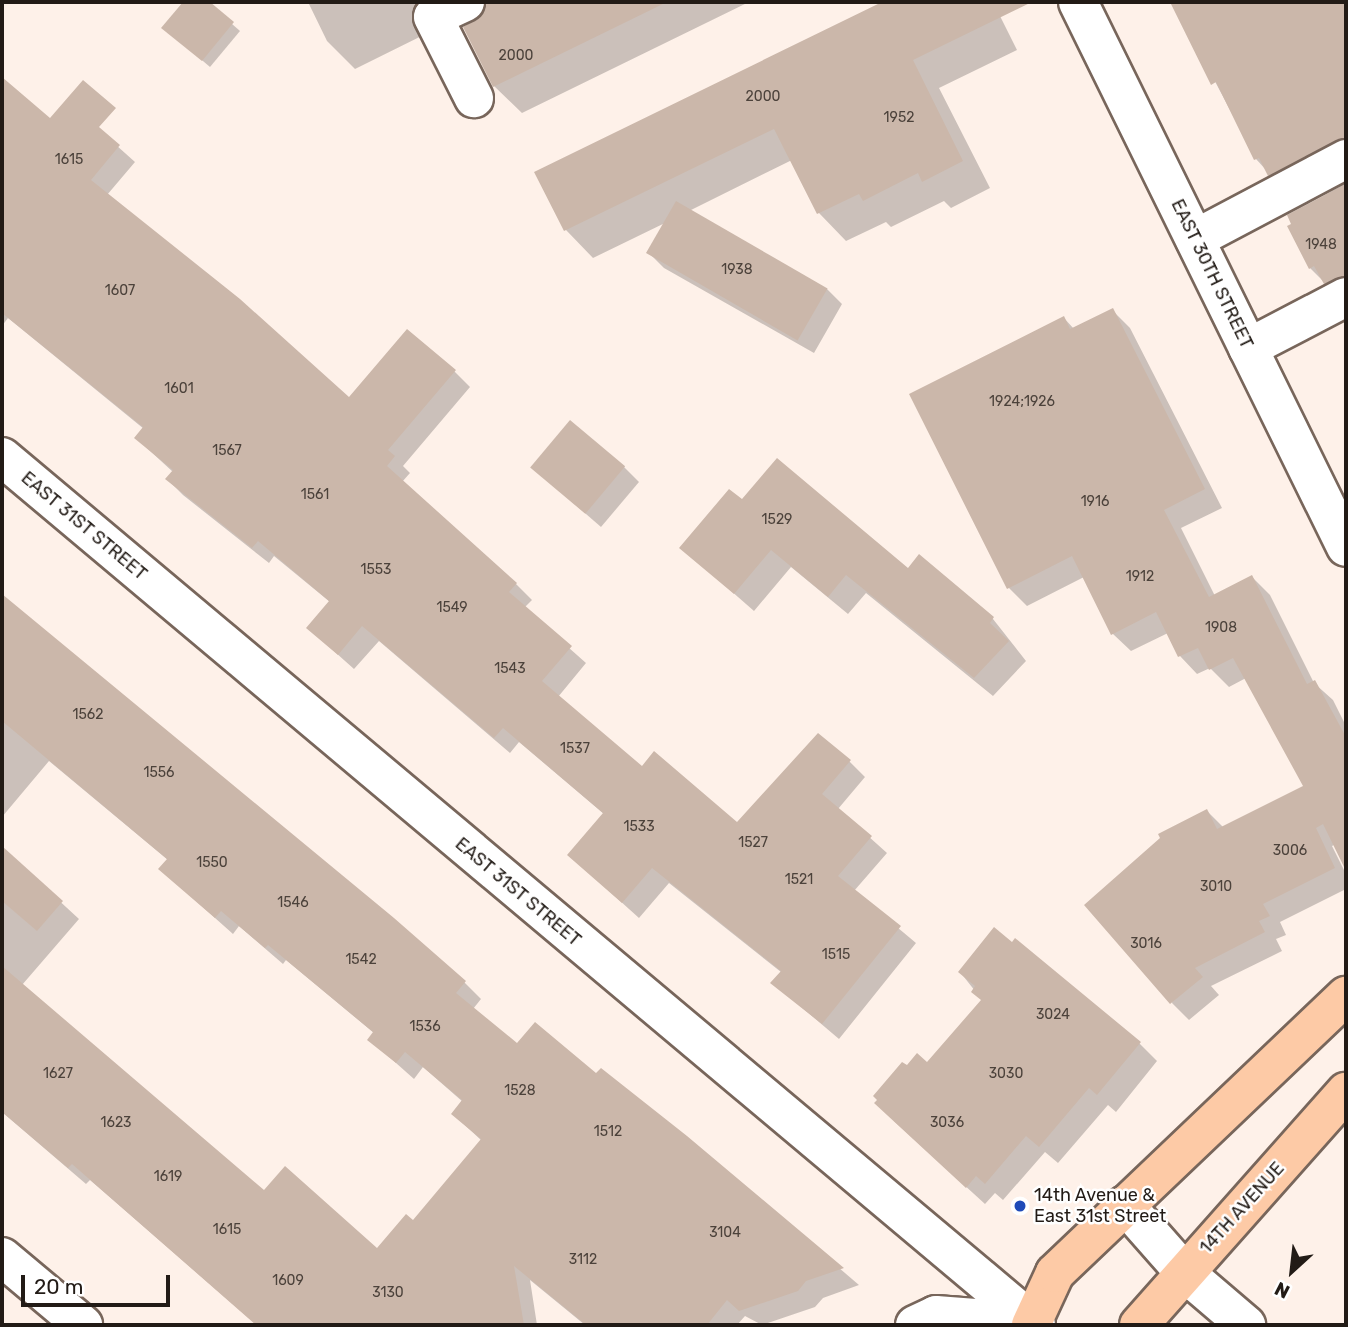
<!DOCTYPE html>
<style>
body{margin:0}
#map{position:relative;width:1348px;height:1327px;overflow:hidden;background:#fef1e9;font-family:Rubik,sans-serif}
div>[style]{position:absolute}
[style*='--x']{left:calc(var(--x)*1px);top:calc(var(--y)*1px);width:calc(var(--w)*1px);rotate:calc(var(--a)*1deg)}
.shadow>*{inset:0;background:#0003}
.building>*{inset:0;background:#cbb7aa;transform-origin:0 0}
.roads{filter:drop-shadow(2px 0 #78665b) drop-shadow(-2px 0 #78665b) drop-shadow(0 2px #78665b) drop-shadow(0 -2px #78665b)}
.minor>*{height:38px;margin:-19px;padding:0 19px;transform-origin:19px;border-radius:19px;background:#fff}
.major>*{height:38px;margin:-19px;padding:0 19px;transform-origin:19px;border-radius:19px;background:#fdcaa6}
.dots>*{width:19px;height:19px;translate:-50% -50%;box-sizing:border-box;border:4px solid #fff;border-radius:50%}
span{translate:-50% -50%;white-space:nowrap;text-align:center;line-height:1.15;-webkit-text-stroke:5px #fff;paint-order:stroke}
.number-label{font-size:14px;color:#4c423b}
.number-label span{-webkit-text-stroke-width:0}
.street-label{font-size:18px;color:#221b16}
.poi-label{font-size:18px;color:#221b16}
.left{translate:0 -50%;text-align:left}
.frame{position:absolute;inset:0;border:4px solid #221b16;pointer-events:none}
.north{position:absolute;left:1257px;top:1236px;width:70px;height:70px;-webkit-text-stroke:5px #fff;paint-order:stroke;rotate:207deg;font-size:19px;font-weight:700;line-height:28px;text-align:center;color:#221b16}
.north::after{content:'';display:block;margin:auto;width:24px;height:32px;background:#221b16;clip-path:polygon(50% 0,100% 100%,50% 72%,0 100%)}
.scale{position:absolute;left:21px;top:1275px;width:149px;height:32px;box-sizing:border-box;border:4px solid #221b16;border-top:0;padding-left:9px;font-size:21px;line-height:24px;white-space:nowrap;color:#221b16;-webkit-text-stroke:5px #fff;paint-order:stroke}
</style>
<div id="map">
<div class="shadow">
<div style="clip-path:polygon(185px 2px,207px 2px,240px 31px,210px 67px,164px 28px)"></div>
<div style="clip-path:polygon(308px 2px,749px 2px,522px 113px,494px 86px,484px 16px,487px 9px,470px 12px,355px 69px,327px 41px)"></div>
<div style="clip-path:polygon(886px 2px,993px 2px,1017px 50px,939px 88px,990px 188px,951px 208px,944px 201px,891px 227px,886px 222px,846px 241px,819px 213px,792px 160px,689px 211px,827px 289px,842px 304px,814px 353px,664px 268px,649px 253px,667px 222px,593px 258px,566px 230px,537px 173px)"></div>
<div style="clip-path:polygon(1173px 2px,1346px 2px,1346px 161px,1287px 193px,1256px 159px)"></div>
<div style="clip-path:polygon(87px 119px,135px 162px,107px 195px,350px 399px,454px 371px,470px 387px,403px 466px,410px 473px,402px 482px,516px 584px,532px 600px,524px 608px,586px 663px,558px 697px,642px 769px,737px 824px,849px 761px,865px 777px,838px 809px,887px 853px,854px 891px,916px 943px,839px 1039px,773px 983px,781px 972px,669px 883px,639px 918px,569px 855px,604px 814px,519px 742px,510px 753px,379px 641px,354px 669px,308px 628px,330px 602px,274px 556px,269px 563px,183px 495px,167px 479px,173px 472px,136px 438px,144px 429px,8px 318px,2px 326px,2px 210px,6px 214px)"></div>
<div style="clip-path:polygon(1346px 183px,1346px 300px,1343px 301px,1310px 268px,1289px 216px)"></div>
<div style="clip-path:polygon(1112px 310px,1130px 328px,1222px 508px,1181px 528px,1215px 596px,1252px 577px,1270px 595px,1314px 683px,1333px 700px,1346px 726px,1346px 839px,1332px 846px,1346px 874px,1346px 889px,1280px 922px,1286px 935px,1276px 939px,1282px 951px,1211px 986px,1219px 995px,1189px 1020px,1172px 1003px,1207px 811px,1224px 828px,1306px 786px,1246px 678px,1229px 687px,1210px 668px,1197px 674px,1180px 656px,1168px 633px,1131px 651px,1113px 634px,1084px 577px,1027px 606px,1009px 588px,1064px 318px,1074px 329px)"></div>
<div style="clip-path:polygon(624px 467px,639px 482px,601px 527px,533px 468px)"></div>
<div style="clip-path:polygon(742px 501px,909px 570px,920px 557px,993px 619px,1026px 661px,993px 696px,866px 593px,848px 614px,791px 567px,754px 611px,682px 548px)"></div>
<div style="clip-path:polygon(2px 597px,464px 982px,481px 999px,473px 1009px,517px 1045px,596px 1076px,686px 1137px,859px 1285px,823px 1298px,815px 1307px,762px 1325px,745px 1316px,737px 1325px,585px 1325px,530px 1280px,537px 1325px,457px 1325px,455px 1309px,441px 1325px,257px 1325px,90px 1180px,86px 1184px,2px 1112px,2px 848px,79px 919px,22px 985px,264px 1193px,378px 1251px,413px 1222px,482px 1141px,453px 1114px,463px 1102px,423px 1067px,414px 1079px,369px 1039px,374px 1033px,286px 960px,283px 964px,239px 926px,233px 934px,160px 869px,168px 860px,49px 761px,2px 817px)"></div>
<div style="clip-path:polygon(960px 972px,1139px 1043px,1157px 1061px,1116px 1112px,1108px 1105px,1058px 1163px,1045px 1152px,1003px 1200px,995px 1193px,985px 1204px,894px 1121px,907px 1068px,927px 1064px,983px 1001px)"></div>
</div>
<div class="building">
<div style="clip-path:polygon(183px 2px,210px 2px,234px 22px,202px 61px,161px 28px)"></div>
<div style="clip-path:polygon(487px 2px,667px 2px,493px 87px,463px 27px,482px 15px)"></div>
<div style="clip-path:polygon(882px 2px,1032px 2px,913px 60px,963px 161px,922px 182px,918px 173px,863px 201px,859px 194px,817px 214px,774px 129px,564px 231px,534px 172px)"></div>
<div style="clip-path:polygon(1170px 2px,1346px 2px,1346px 137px,1268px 176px,1259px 158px,1254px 160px,1216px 82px,1211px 85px)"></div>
<div style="clip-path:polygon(2px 77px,50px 118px,83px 80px,116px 108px,99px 127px,120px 145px,91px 180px,240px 299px,349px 397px,407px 329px,456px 370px,388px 450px,395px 456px,387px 466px,517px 583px,509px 592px,572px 646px,542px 681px,642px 766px,654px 751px,737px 822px,818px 733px,851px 760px,822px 794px,872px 836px,838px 876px,901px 926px,822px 1024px,770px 983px,781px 971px,652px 868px,622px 903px,567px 855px,603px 813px,503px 728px,494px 738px,362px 626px,338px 655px,306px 628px,329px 601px,258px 541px,252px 548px,165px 479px,173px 470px,134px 438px,143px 427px,2px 313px)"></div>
<div style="clip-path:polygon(1346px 184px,1346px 275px,1324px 284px,1314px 266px,1309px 269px,1287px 226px,1291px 224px,1287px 215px)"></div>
<div style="left:676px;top:201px;width:175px;height:60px;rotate:30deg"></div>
<div style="clip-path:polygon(1113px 308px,1205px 489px,1164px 510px,1209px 597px,1252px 575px,1307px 684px,1315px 680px,1346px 737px,1346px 871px,1323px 824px,1316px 828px,1335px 868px,1263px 904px,1270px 916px,1259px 921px,1265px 932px,1195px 968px,1203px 977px,1170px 1004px,1084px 905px,1160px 838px,1158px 834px,1207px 809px,1217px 829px,1303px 786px,1233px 658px,1209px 670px,1198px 648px,1178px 657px,1156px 612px,1111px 635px,1072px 556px,1007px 589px,909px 394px,1064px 316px,1070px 329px)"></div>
<div style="left:570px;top:420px;width:72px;height:62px;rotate:40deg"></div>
<div style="clip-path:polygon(777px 458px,908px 568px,919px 554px,994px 617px,990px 623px,1009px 641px,974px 678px,846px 575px,828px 597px,771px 550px,734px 594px,679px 548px,729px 489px,742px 499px)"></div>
<div style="clip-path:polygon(2px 594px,394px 918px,466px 981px,456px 993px,517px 1043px,535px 1022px,596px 1073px,601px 1068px,687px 1136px,844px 1268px,806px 1281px,798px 1291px,739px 1311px,727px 1300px,707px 1325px,586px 1325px,514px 1266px,524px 1325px,256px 1325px,72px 1164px,68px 1168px,2px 1112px,2px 966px,264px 1190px,285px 1166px,377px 1248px,406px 1214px,413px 1220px,481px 1139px,451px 1114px,462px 1100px,405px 1052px,396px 1063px,367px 1040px,373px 1032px,268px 945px,265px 948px,221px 911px,215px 918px,158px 869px,167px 859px,2px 721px)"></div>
<div style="clip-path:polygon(2px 846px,63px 901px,37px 931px,2px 901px)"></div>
<div style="clip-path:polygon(994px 927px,1012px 942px,1015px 938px,1141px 1042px,1097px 1095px,1089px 1088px,1039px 1147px,1026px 1136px,985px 1184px,976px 1176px,966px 1188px,874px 1103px,877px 1100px,873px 1096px,902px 1062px,907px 1065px,917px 1053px,927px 1062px,981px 1000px,971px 992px,975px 986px,958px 972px)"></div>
</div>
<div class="roads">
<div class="minor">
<div style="--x:465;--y:2;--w:35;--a:155"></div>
<div style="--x:433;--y:17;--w:91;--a:63.2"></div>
<div style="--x:1078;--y:2;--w:607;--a:63.81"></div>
<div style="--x:1195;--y:239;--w:171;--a:-27.9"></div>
<div style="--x:1248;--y:348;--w:110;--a:-27.5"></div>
<div style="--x:2;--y:457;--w:1350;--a:40.01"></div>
<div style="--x:1125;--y:1205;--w:89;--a:48.6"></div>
<div style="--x:1184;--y:1272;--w:82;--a:40.5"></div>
<div style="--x:2;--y:1257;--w:106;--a:40"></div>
<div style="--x:915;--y:1325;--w:23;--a:-25"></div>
<div style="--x:936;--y:1315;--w:96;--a:4.2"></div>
</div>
<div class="major">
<div style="--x:1031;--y:1325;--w:57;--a:-65.2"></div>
<div style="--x:1055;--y:1273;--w:402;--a:-43.6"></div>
<div style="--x:1139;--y:1325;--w:312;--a:-48.4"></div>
</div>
</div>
<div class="dots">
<div style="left:1020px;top:1206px;background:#1f4ab8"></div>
</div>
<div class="number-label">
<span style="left:516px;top:56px">2000</span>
<span style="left:763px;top:97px">2000</span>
<span style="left:899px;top:118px">1952</span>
<span style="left:69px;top:160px">1615</span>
<span style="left:1321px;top:245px">1948</span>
<span style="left:737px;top:270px">1938</span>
<span style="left:120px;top:291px">1607</span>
<span style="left:179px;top:389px">1601</span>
<span style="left:1022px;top:402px">1924;1926</span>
<span style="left:227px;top:451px">1567</span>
<span style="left:315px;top:495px">1561</span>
<span style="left:1095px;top:502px">1916</span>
<span style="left:777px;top:520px">1529</span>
<span style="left:376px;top:570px">1553</span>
<span style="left:1140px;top:577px">1912</span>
<span style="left:452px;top:608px">1549</span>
<span style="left:1221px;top:628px">1908</span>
<span style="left:510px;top:669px">1543</span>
<span style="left:88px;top:715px">1562</span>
<span style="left:575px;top:749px">1537</span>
<span style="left:159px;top:773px">1556</span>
<span style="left:639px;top:827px">1533</span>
<span style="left:753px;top:843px">1527</span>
<span style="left:1290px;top:851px">3006</span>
<span style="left:212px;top:863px">1550</span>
<span style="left:799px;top:880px">1521</span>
<span style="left:1216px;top:887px">3010</span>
<span style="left:293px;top:903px">1546</span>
<span style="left:1146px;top:944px">3016</span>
<span style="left:836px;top:955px">1515</span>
<span style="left:361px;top:960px">1542</span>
<span style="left:1053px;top:1015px">3024</span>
<span style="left:425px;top:1027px">1536</span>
<span style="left:58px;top:1074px">1627</span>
<span style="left:1006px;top:1074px">3030</span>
<span style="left:520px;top:1091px">1528</span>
<span style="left:116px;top:1123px">1623</span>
<span style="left:947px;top:1123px">3036</span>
<span style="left:608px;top:1132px">1512</span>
<span style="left:168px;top:1177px">1619</span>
<span style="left:227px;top:1230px">1615</span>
<span style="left:725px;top:1233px">3104</span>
<span style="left:583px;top:1260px">3112</span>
<span style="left:288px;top:1281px">1609</span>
<span style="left:388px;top:1293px">3130</span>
</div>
<div class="street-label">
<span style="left:1212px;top:274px;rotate:64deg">EAST 30TH STREET</span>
<span style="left:84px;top:526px;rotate:40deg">EAST 31ST STREET</span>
<span style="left:518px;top:892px;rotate:40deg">EAST 31ST STREET</span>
<span style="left:1242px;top:1208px;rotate:-48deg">14TH AVENUE</span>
</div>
<div class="poi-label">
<span class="left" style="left:1034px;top:1206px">14th Avenue &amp;<br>East 31st Street</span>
</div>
<div class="frame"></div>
<div class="north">N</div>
<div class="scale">20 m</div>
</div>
